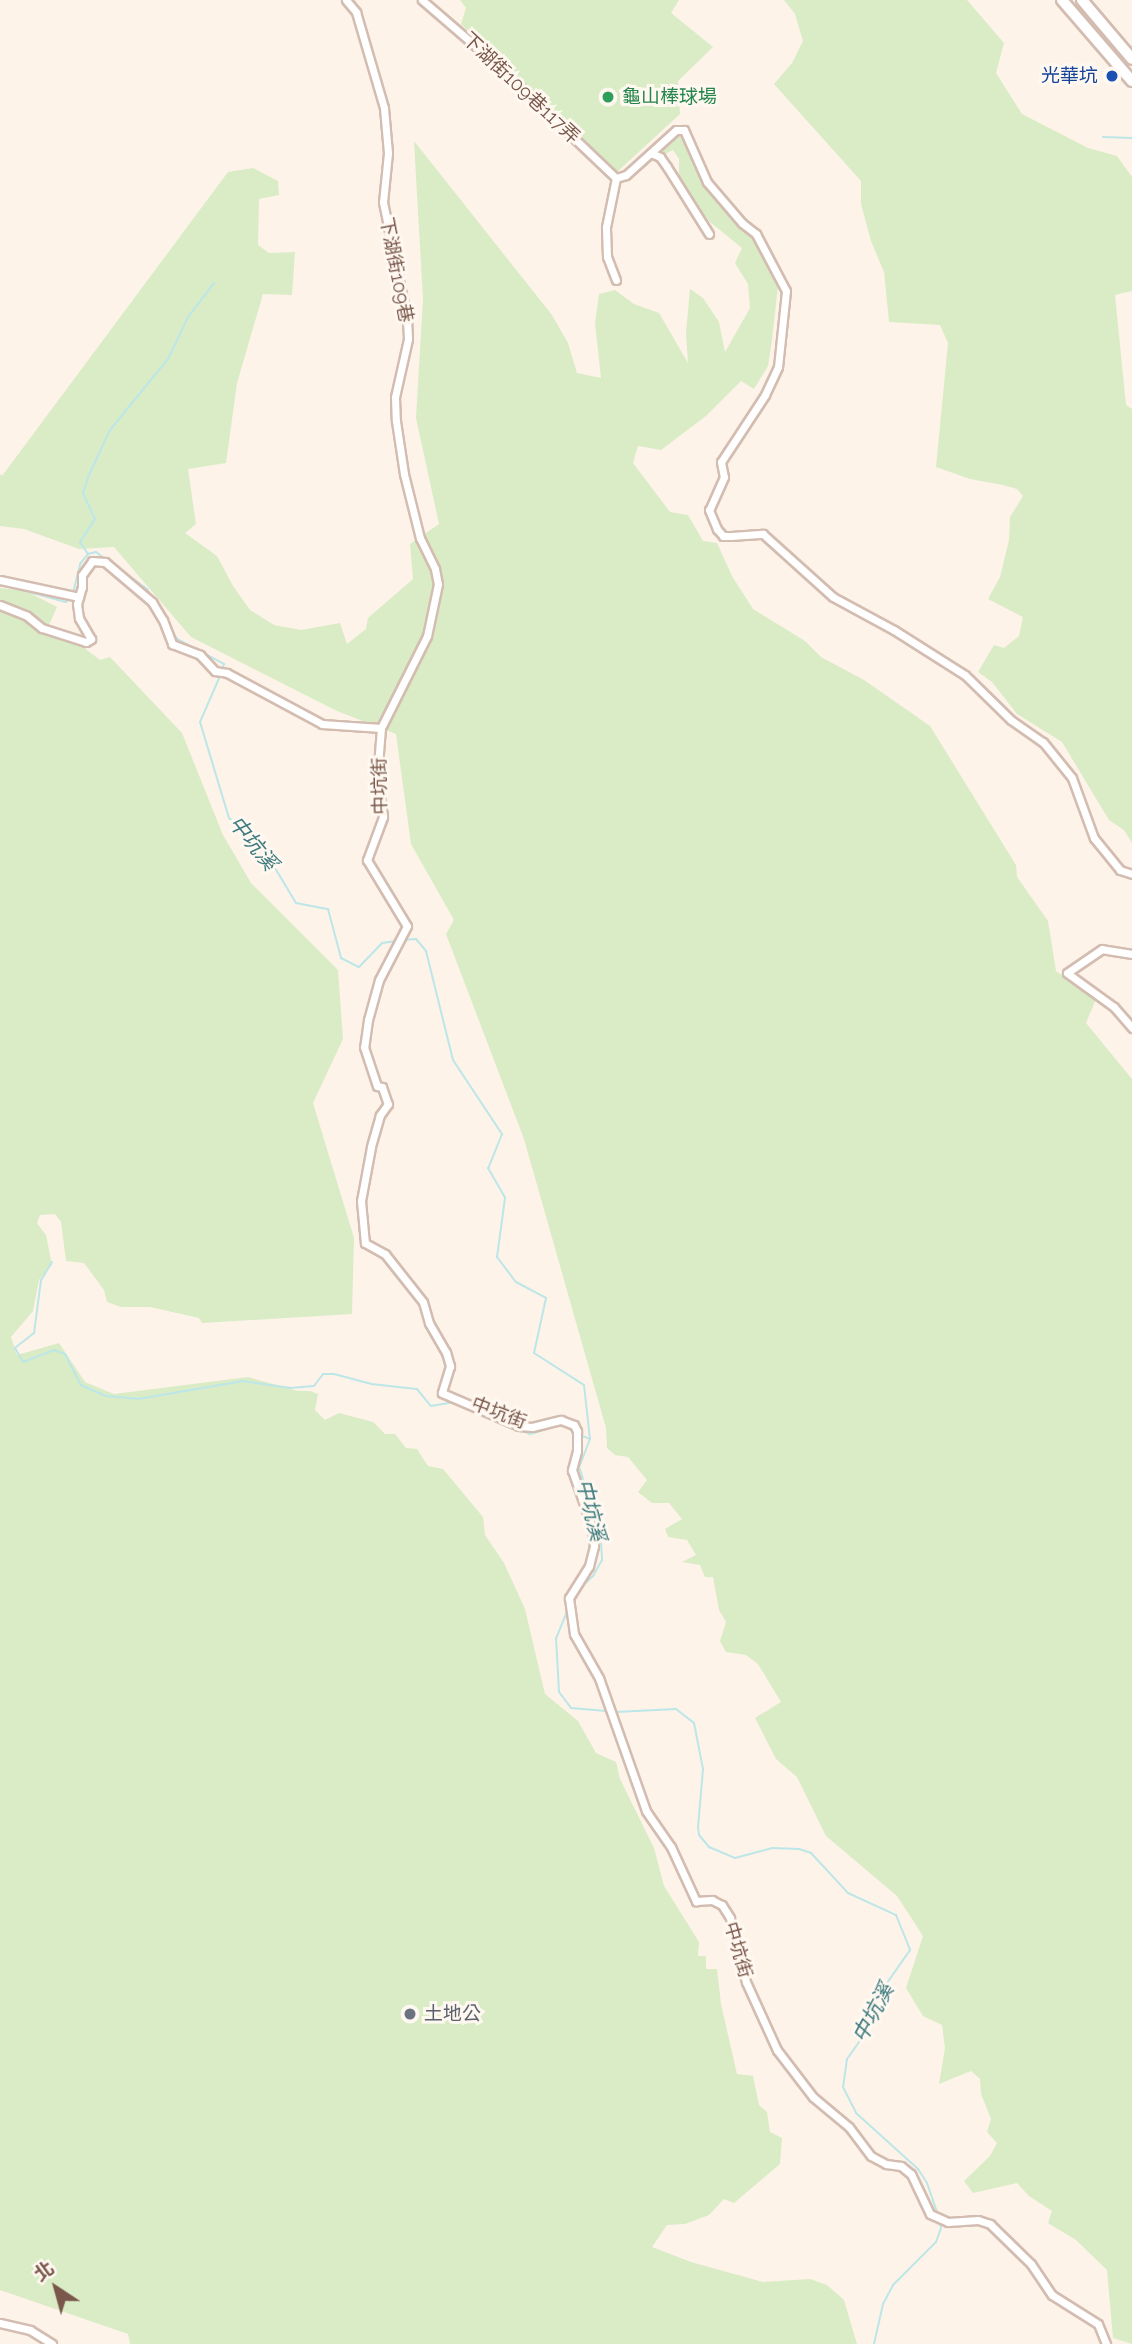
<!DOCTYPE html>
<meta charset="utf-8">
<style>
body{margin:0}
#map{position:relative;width:1132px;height:2344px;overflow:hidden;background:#fdf3e9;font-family:Raleway,"Noto Sans TC",sans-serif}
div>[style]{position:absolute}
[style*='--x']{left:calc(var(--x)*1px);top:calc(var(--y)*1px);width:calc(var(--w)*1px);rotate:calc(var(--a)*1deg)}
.green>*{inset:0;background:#d9ecc6}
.stream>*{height:2px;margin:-1px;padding:0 1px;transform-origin:1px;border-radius:1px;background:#bce6e8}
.roads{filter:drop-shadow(2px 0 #d3bcb0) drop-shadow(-2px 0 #d3bcb0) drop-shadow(0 2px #d3bcb0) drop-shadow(0 -2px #d3bcb0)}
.minor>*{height:7px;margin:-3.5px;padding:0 3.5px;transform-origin:3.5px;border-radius:3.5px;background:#fff}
.secondary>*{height:10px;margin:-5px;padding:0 5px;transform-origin:5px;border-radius:5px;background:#fff}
.dots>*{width:19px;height:19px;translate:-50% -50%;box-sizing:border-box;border:4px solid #fff8f0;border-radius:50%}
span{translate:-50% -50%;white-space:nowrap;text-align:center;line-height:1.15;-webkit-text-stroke:6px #fff8f0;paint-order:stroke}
.transit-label{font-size:19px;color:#164399}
.right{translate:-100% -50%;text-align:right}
.street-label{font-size:19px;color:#79574b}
.leisure-label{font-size:19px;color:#27864d}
.left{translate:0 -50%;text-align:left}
.worship-label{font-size:19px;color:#5b616d}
.water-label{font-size:21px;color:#3d7a7e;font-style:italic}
.north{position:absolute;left:21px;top:2253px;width:70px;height:70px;-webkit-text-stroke:5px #fff8f0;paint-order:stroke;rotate:324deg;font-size:19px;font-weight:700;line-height:28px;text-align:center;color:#79574b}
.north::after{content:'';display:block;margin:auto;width:24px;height:32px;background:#79574b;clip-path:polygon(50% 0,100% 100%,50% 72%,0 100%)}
</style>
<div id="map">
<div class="green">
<div style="clip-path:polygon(460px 0,679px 0,671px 13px,713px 47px,678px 81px,680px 114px,617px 172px,461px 24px,466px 8px)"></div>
<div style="clip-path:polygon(784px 0,967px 0,1004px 43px,996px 73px,1022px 114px,1088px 148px,1117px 156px,1132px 177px,1132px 291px,1115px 295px,1126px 405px,1132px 409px,1132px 843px,1124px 830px,1109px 820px,1062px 742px,1017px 714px,992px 682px,978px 672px,994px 645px,1004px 648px,1019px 636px,1023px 617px,988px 599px,1000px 577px,1009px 540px,1010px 517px,1023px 496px,1017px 489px,1003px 485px,970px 479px,936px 467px,948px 343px,940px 325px,889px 322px,884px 272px,871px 241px,861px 204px,861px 181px,774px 84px,792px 63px,803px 41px,795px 14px)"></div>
<div style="clip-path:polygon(678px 132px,688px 141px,705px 185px,763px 252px,778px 286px,772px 340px,768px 366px,754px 389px,741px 381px,706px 416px,661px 450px,638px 446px,633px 463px,670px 512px,688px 515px,703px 541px,717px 543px,732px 576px,753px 609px,805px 641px,821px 657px,864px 680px,930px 726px,1016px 865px,1017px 877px,1048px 921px,1056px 971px,1096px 999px,1086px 1023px,1132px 1079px,1132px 2344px,1113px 2338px,1107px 2270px,1076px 2240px,1048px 2223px,1052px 2211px,1029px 2196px,1017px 2183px,973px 2193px,964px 2181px,990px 2156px,997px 2143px,987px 2132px,991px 2119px,981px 2094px,980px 2079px,971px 2071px,939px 2084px,945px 2048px,942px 2025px,923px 2016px,906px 1988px,923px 1936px,897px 1896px,826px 1836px,797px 1777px,776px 1759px,755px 1718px,781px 1702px,758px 1664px,746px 1655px,726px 1652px,720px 1641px,726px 1622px,719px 1610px,713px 1577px,705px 1577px,700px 1565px,682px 1562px,696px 1555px,687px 1540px,668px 1537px,665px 1529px,682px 1519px,669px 1503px,652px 1503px,638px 1492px,647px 1480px,628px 1457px,615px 1455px,607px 1448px,606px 1428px,524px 1139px,446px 934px,454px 920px,411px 844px,396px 734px,337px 711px,191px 637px,114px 547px,79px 549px,24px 529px,0 526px,0 474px,2px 476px,228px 172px,253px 168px,278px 181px,279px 195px,259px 199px,258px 245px,269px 253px,295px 252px,292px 295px,263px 294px,237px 383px,226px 463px,188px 469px,196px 524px,185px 533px,217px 556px,233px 586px,250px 610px,274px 625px,301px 630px,340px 623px,347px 644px,366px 629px,368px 618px,413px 579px,410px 544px,439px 524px,416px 418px,423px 299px,414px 141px,552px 315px,568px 343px,577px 373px,601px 378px,595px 323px,599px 294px,615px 290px,634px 304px,659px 313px,688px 363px,686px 333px,690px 289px,703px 298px,719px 322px,725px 352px,750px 308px,748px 284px,735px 263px,742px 248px,710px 222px,679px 182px,679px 159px,673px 150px,663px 155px,659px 147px)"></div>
<div style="clip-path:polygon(0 588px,26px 591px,57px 607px,49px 625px,61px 640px,83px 647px,100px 660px,110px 657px,182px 733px,223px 835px,251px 883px,338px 970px,343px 1039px,313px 1103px,354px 1238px,352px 1314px,202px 1323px,199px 1318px,150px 1307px,121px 1307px,107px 1302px,104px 1290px,84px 1263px,66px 1261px,61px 1222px,55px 1214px,40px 1215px,37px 1223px,46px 1235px,52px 1265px,39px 1280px,33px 1311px,11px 1337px,17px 1355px,59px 1343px,85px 1382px,114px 1394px,248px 1377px,298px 1391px,310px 1391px,318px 1394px,315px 1410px,325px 1420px,339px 1413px,373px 1422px,385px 1434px,395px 1434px,406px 1448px,417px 1449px,428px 1466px,443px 1469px,483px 1517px,485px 1535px,504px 1563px,525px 1609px,545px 1694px,578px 1721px,596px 1753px,616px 1762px,620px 1779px,654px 1848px,664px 1886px,699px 1942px,698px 1956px,706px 1956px,706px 1969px,717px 1969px,721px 2004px,737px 2074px,753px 2076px,759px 2105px,767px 2112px,770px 2132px,782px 2138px,780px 2164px,734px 2203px,724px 2199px,709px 2215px,685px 2224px,667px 2225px,652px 2247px,691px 2262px,763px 2282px,810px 2279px,827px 2285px,844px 2300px,857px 2344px,130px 2344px,128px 2334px,0 2290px)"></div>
</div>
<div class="stream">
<div style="--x:1103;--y:137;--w:29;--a:2"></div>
<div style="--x:88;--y:554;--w:14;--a:-124"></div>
<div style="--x:80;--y:542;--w:27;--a:-57"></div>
<div style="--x:95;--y:519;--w:29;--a:-115"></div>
<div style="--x:83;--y:493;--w:19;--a:-72"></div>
<div style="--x:89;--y:475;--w:50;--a:-65"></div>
<div style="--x:110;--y:430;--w:92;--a:-50.8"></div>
<div style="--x:168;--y:359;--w:47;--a:-64.5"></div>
<div style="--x:188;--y:317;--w:43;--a:-52.6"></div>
<div style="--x:112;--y:563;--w:44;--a:36.6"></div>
<div style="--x:147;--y:589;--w:10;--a:61"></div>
<div style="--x:0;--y:584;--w:68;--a:15.3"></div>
<div style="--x:66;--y:602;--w:6;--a:-51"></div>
<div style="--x:73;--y:593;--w:30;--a:-76"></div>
<div style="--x:80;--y:564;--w:13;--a:-51"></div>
<div style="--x:88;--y:554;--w:8;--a:-14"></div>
<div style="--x:96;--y:552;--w:10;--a:37"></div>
<div style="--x:168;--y:624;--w:17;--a:59"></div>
<div style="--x:177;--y:639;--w:53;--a:28"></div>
<div style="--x:224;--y:664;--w:6;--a:108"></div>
<div style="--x:220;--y:676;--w:50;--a:113.5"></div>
<div style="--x:200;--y:722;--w:100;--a:73.2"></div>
<div style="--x:229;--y:818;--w:51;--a:43.4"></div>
<div style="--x:266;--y:853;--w:58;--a:59"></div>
<div style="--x:296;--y:903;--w:33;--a:11"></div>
<div style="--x:328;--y:909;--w:51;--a:75.1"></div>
<div style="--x:341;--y:958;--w:20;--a:27"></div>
<div style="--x:359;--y:967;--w:33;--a:-46"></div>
<div style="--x:382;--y:943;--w:15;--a:-8"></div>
<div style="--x:403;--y:940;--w:13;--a:-4"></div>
<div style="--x:416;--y:939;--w:16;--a:50"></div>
<div style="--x:426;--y:951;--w:112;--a:76.1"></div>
<div style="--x:453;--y:1060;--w:89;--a:56.5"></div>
<div style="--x:502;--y:1134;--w:37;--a:112"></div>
<div style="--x:488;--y:1168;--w:34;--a:60"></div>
<div style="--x:505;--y:1198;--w:60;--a:97.7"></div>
<div style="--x:497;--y:1257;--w:31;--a:53"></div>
<div style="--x:516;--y:1282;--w:34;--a:28"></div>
<div style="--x:546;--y:1298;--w:56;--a:102.3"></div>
<div style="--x:534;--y:1353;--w:59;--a:32.6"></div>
<div style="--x:584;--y:1385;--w:54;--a:83.7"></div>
<div style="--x:590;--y:1439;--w:30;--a:111"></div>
<div style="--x:579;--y:1467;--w:65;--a:71.3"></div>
<div style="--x:600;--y:1529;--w:31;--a:86"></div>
<div style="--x:602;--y:1560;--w:18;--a:119"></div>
<div style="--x:593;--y:1576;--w:22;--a:137"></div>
<div style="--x:52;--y:1262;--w:21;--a:121"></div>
<div style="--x:41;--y:1280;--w:53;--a:97.5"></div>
<div style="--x:34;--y:1333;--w:24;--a:142"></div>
<div style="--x:15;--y:1348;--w:16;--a:60"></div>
<div style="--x:23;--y:1362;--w:33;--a:-21"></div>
<div style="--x:54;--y:1350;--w:12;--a:20"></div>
<div style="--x:65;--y:1354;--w:35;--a:63"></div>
<div style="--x:81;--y:1385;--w:27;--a:24"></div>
<div style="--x:106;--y:1396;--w:32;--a:5"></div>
<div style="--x:138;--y:1399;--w:107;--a:-9.7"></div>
<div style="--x:243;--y:1381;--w:48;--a:8.5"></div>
<div style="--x:290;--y:1388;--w:24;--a:-5"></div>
<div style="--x:314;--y:1386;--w:15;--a:-53"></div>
<div style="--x:323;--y:1374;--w:11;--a:0"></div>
<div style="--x:334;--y:1374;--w:38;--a:15"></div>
<div style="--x:371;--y:1384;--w:46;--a:6.2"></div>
<div style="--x:417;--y:1389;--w:22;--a:51"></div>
<div style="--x:431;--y:1406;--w:22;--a:-10"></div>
<div style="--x:471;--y:1409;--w:64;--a:23"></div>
<div style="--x:530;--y:1434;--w:33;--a:-16"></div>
<div style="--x:562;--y:1425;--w:15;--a:28"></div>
<div style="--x:580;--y:1435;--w:11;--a:22"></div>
<div style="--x:568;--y:1609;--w:31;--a:112"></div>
<div style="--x:556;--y:1638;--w:54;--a:86.8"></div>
<div style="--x:559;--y:1692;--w:20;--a:53"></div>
<div style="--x:571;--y:1708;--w:35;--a:5"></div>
<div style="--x:616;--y:1712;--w:60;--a:-2.9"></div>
<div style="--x:676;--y:1709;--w:23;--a:38"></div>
<div style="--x:694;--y:1723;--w:47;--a:78.9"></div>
<div style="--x:703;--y:1769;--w:58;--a:94.9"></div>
<div style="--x:698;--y:1827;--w:8;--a:83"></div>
<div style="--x:699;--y:1835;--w:16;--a:50"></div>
<div style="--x:709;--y:1847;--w:28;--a:23"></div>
<div style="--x:735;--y:1858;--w:38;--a:-15"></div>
<div style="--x:772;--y:1848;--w:27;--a:2"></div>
<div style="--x:799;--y:1849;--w:13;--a:18"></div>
<div style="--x:811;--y:1853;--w:54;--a:47.2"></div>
<div style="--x:848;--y:1893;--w:53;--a:24.6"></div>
<div style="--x:896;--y:1915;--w:38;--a:68"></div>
<div style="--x:910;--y:1950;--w:65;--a:124.9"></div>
<div style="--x:873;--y:2003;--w:30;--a:104"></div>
<div style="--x:866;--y:2032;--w:33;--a:125"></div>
<div style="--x:847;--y:2059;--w:28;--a:98"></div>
<div style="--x:843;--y:2087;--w:29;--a:63"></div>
<div style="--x:856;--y:2113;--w:84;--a:42.1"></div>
<div style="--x:918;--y:2169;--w:17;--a:57"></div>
<div style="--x:927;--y:2183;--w:34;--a:71"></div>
<div style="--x:874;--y:2344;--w:41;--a:-77.3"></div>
<div style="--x:883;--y:2304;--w:21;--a:-62"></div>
<div style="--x:893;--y:2285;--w:61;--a:-45"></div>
<div style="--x:936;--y:2242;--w:15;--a:-70"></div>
<div style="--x:941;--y:2228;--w:7;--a:-98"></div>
</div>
<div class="roads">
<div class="minor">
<div style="--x:346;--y:0;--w:16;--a:50"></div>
<div style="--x:356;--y:12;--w:100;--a:73.7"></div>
<div style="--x:384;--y:108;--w:45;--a:84.9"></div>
<div style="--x:388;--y:153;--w:49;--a:95.8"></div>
<div style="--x:383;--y:202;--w:119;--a:78.4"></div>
<div style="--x:407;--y:319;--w:20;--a:87"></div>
<div style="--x:408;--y:339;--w:59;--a:102.6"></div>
<div style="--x:395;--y:397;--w:24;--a:88"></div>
<div style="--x:396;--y:421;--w:54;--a:81.4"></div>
<div style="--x:404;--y:474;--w:66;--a:76"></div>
<div style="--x:420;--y:538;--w:34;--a:64"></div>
<div style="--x:435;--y:569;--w:15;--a:79"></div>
<div style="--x:438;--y:584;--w:53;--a:101.9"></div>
<div style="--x:427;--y:636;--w:103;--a:116.6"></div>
<div style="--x:381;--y:728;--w:50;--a:94.6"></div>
<div style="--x:377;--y:778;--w:39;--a:81"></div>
<div style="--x:383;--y:817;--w:46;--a:110.4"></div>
<div style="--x:367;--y:860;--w:77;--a:58.8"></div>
<div style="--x:407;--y:926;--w:61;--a:117.4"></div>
<div style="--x:379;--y:980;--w:41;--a:105.4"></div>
<div style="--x:368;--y:1020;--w:27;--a:98"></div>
<div style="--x:364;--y:1047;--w:41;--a:71.6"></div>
<div style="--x:377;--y:1086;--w:5;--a:11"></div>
<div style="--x:382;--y:1087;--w:18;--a:71"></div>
<div style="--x:388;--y:1104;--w:14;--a:126"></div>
<div style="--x:380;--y:1115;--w:33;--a:106"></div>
<div style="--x:371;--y:1147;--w:55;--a:100.5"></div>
<div style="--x:361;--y:1201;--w:42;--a:84.6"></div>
<div style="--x:365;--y:1243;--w:23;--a:29"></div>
<div style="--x:385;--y:1254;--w:61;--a:51.6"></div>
<div style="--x:423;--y:1302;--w:22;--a:74"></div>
<div style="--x:429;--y:1323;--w:34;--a:60"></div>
<div style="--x:446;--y:1352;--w:15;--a:74"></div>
<div style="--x:450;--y:1366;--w:28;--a:107"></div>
<div style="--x:442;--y:1393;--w:84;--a:23.2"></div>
<div style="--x:519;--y:1426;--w:13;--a:4"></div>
<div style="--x:532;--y:1427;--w:30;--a:-14"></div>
<div style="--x:561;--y:1420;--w:14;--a:21"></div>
<div style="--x:574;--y:1425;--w:7;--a:63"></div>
<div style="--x:577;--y:1431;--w:20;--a:90"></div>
<div style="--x:577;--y:1451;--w:20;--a:105"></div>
<div style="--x:572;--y:1470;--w:60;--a:70.7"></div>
<div style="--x:592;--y:1527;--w:19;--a:84"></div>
<div style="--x:594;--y:1546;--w:21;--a:104"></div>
<div style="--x:589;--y:1566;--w:38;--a:122"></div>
<div style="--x:569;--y:1598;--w:36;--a:82"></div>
<div style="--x:574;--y:1634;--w:51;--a:60.4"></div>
<div style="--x:599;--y:1678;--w:141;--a:70.5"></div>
<div style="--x:646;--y:1811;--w:44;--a:55.2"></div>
<div style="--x:671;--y:1847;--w:60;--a:65.2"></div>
<div style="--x:696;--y:1901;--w:16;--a:-4"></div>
<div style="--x:712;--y:1900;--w:11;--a:27"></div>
<div style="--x:722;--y:1905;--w:15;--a:58"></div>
<div style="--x:730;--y:1918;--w:66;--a:76"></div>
<div style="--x:746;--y:1982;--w:75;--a:65.5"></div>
<div style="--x:777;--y:2050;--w:59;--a:52.5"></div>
<div style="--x:813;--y:2097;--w:47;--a:39.8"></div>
<div style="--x:849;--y:2127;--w:36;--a:53"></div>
<div style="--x:871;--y:2156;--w:17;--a:28"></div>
<div style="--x:886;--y:2164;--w:15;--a:8"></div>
<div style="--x:901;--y:2166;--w:13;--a:39"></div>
<div style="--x:911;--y:2174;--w:44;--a:64.6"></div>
<div style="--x:930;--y:2214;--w:20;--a:24"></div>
<div style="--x:948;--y:2222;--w:30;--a:-4"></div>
<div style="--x:978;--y:2220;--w:13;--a:18"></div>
<div style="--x:990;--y:2224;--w:57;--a:44.3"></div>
<div style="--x:1031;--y:2264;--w:37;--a:56"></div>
<div style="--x:1052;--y:2295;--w:54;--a:32.2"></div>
<div style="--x:1098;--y:2324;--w:22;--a:68"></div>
<div style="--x:422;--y:0;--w:94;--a:40.7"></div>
<div style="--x:493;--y:61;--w:170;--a:43.6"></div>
<div style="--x:651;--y:153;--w:10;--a:24"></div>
<div style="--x:660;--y:157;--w:12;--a:55"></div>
<div style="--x:667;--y:167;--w:79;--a:57.9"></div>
<div style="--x:616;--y:178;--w:10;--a:-17"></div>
<div style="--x:626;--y:175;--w:67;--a:-42"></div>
<div style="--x:676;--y:130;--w:8;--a:0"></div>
<div style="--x:684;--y:130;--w:57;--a:66.1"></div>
<div style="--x:707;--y:182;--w:54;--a:49.5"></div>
<div style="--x:742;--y:223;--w:18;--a:38"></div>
<div style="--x:756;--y:234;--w:64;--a:62.2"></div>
<div style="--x:786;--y:291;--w:76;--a:96"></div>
<div style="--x:778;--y:367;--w:31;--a:115"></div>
<div style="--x:765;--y:395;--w:80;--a:123.3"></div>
<div style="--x:721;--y:462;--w:15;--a:79"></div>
<div style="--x:724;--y:477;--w:36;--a:114"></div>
<div style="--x:709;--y:510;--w:21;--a:67"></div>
<div style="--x:717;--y:529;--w:9;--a:49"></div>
<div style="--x:723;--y:536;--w:8;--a:0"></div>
<div style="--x:731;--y:536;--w:32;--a:-4"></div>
<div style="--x:763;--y:534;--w:94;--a:42"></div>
<div style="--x:833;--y:597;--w:69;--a:28.4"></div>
<div style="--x:894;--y:630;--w:84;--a:32.4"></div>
<div style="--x:965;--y:675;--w:64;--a:44.4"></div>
<div style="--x:1011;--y:720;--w:39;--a:35"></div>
<div style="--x:1043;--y:742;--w:46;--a:51.1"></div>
<div style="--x:1072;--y:778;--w:64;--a:69.9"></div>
<div style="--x:1094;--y:838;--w:41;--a:50.9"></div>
<div style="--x:1120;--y:870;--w:13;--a:18"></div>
<div style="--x:616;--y:280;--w:25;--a:-111"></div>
<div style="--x:607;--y:257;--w:30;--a:-92"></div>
<div style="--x:606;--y:227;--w:50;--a:-78.5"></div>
<div style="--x:0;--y:580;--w:81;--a:12.1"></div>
<div style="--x:0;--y:605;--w:29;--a:22"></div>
<div style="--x:27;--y:616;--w:19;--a:39"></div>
<div style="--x:42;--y:628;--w:46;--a:17.7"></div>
<div style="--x:86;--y:642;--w:6;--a:-31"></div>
<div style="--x:91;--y:639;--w:24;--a:-120"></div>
<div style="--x:79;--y:618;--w:14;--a:-98"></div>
<div style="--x:77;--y:604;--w:18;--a:-74"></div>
<div style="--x:82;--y:587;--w:12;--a:-90"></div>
<div style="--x:82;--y:575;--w:17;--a:-54"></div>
<div style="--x:92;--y:561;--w:13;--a:4"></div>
<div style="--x:105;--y:562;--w:62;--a:40.4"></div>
<div style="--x:152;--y:602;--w:21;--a:59"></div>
<div style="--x:163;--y:620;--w:26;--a:69"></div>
<div style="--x:172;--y:644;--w:30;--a:21"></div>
<div style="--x:200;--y:655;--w:22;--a:47"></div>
<div style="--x:215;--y:671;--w:12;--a:9"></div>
<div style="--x:227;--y:673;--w:108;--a:28.2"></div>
<div style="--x:322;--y:724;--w:59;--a:3.9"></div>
<div style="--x:1132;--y:954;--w:30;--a:-171"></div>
<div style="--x:1102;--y:949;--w:42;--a:145.6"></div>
<div style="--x:1067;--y:973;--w:58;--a:35.9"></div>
<div style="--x:1114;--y:1007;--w:28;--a:49"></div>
<div style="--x:0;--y:2323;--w:31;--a:13"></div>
<div style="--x:30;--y:2330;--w:26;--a:32"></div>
</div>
<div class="secondary">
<div style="--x:1062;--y:0;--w:107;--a:49.2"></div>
<div style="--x:1082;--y:0;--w:77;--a:49.7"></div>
</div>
</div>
<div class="dots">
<div style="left:1112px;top:76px;background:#1a4fb4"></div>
<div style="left:608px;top:97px;background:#2e9e5b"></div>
<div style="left:410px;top:2014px;background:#6b7280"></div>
</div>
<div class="transit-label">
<span class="right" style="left:1098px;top:76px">光華坑</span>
</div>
<div class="street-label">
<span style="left:521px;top:88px;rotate:43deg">下湖街109巷117弄</span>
<span style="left:396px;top:270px;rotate:79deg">下湖街109巷</span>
<span style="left:380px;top:786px;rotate:-91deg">中坑街</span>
<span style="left:499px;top:1413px;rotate:21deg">中坑街</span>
<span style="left:738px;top:1950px;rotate:74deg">中坑街</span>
</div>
<div class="leisure-label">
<span class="left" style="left:622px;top:97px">龜山棒球場</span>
</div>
<div class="worship-label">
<span class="left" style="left:424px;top:2014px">土地公</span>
</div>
<div class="water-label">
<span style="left:253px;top:843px;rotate:51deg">中坑溪</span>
<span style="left:591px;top:1510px;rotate:76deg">中坑溪</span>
<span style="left:873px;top:2013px;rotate:-62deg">中坑溪</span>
</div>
<div class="north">北</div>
</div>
